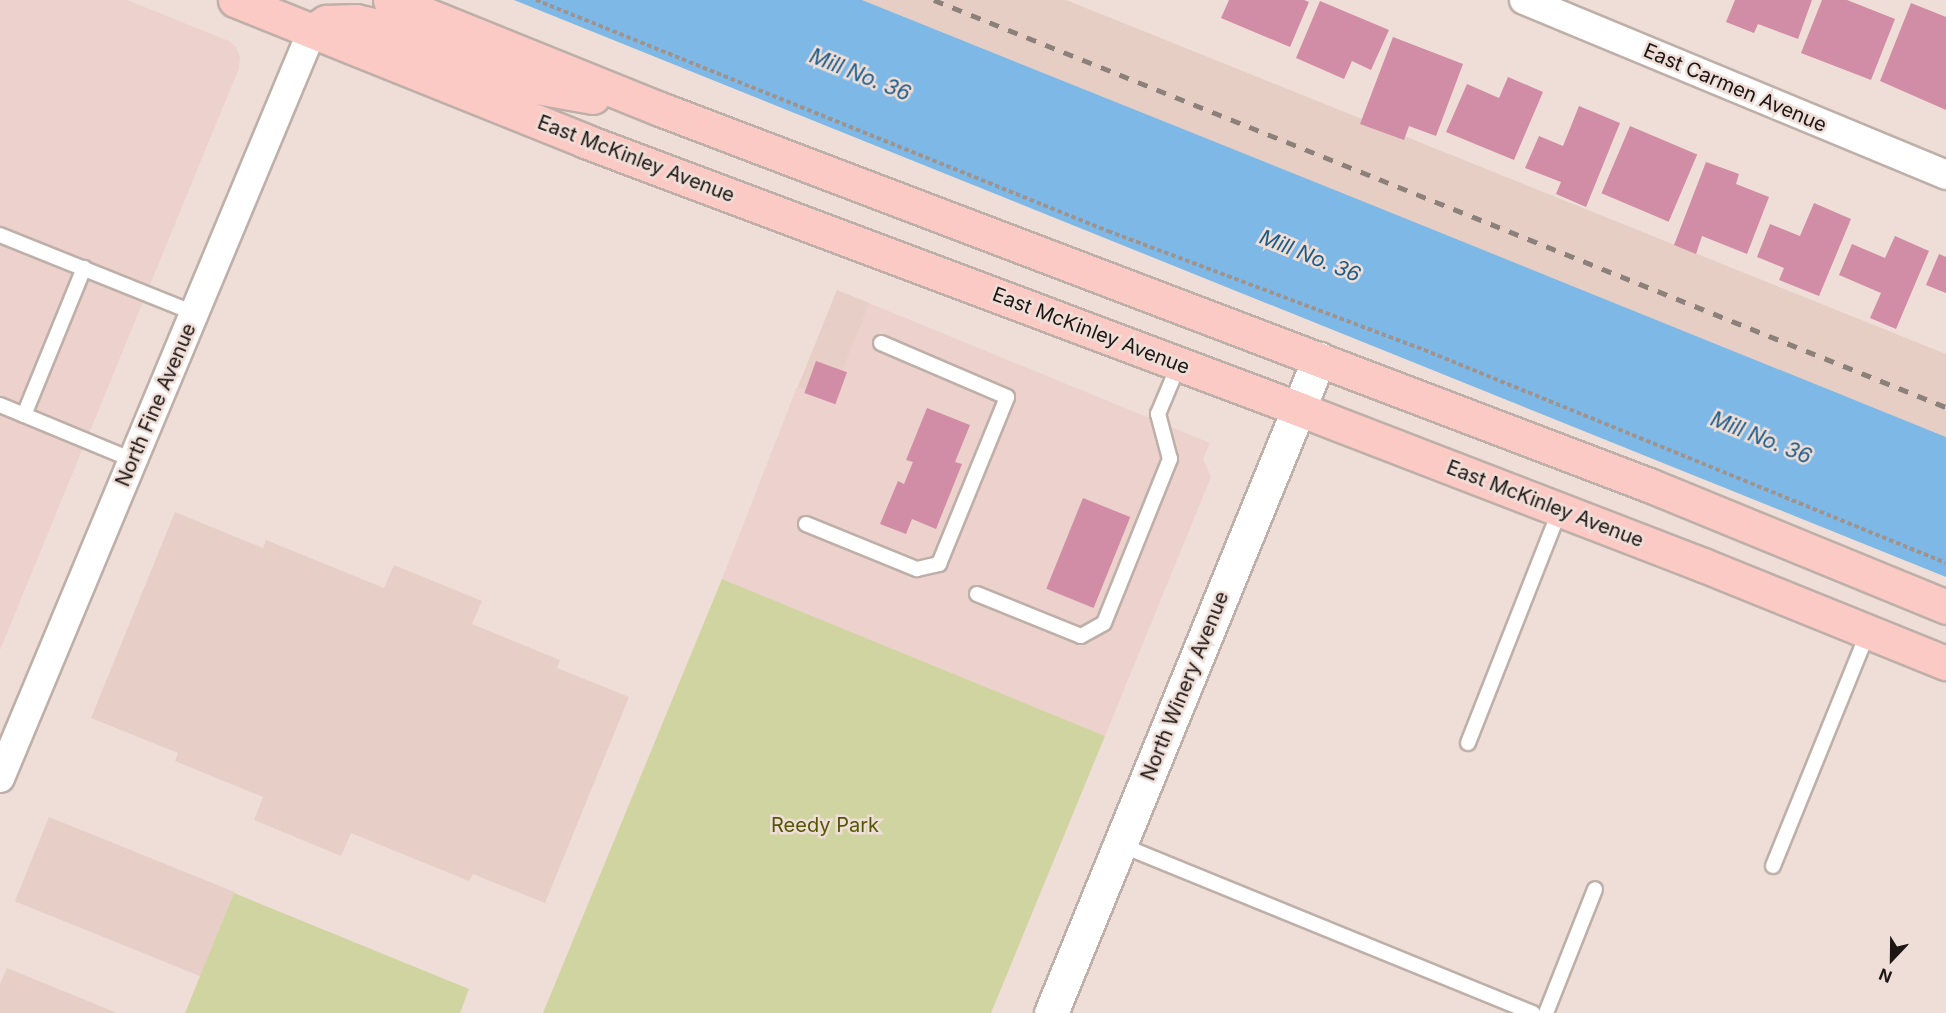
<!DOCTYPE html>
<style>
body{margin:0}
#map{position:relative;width:1946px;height:1013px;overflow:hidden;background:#efded7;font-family:Inter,sans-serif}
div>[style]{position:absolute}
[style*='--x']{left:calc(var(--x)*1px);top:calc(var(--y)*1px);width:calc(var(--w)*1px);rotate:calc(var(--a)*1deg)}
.commercial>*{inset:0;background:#ecd1cd}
.industrial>*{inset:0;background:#e7cec7;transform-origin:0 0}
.built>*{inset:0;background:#e6cec4}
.green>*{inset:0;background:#d0d4a1}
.water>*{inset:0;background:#7db8e6}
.building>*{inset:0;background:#d18ca6;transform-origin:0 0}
.path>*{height:4px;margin-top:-2px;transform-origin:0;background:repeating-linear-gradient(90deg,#a0938e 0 4.5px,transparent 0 7.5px)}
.roads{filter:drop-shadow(2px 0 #beafa8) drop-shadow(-2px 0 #beafa8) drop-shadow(0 2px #beafa8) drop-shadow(0 -2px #beafa8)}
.lane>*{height:14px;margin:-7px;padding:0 7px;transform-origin:7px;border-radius:7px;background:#fff}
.street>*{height:28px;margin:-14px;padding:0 14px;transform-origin:14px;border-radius:14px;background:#fff}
.secondary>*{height:33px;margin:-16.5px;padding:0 16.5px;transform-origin:16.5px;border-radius:16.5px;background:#fff}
.primary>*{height:33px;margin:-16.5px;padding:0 16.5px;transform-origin:16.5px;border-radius:16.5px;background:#fccac5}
.rail>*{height:4.5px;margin-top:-2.25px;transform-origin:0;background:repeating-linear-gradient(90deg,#8c807b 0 10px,transparent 0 20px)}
span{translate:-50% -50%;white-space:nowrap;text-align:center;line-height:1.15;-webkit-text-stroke:5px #efded7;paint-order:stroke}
.street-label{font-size:20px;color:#1c1614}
.park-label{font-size:20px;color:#555803}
.water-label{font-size:21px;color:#1c5c89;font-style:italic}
.north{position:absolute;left:1862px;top:929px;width:60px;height:60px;-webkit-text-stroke:4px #efded7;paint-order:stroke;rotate:202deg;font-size:16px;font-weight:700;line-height:24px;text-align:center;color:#1c1614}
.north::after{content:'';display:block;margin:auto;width:21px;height:27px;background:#1c1614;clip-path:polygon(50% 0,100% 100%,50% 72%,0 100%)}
</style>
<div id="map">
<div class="commercial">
<div style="clip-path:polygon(0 0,127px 0,229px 41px,236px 47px,240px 56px,239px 68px,0 650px)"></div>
<div style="clip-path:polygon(869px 303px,1210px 443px,1203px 459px,1211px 477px,1105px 736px,722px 579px,797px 387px,830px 400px)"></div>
</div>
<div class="industrial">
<div style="left:837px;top:290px;width:35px;height:105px;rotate:22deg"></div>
<div style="clip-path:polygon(175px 512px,263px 548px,266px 540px,384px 588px,394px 565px,482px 601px,472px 624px,560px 660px,557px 668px,629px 697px,545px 903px,473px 874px,469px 881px,351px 833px,341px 856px,254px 820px,263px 797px,175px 761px,178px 753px,91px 718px)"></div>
<div style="left:49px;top:817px;width:200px;height:91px;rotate:22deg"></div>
<div style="clip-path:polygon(7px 968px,117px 1013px,0 1013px,0 984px)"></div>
</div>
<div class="built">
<div style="clip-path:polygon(862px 0,1066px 0,1946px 354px,1946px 437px)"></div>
</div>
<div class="green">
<div style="clip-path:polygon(722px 579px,1105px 736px,991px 1013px,543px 1013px)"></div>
<div style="clip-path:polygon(234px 893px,469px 989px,460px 1013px,185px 1013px)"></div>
</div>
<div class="water">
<div style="clip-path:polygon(514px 0,862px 0,1372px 205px,1946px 437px,1946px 577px)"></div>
</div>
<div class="building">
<div style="clip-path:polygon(1229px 0,1304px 0,1309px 2px,1290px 47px,1221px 18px)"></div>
<div style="clip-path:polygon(1735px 0,1812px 0,1798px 39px,1758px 24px,1754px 33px,1726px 22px)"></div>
<div style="clip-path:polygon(1822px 0,1847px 0,1895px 19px,1871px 80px,1801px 53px)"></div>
<div style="clip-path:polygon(1320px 1px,1389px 30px,1371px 70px,1352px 61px,1344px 79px,1296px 58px)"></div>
<div style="clip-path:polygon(1911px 3px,1946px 17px,1946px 110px,1880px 81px)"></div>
<div style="clip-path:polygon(1393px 37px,1463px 64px,1436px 136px,1409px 126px,1404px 140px,1360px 124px)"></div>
<div style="clip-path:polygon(1508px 77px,1543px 92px,1514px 160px,1446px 132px,1467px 84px,1499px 98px)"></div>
<div style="clip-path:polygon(1579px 106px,1620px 123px,1586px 207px,1556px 194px,1561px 182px,1525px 168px,1539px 136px,1563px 146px)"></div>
<div style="left:1630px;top:126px;width:73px;height:73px;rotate:23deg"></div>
<div style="clip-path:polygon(1706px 162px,1739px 174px,1736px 184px,1769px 197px,1747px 254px,1702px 236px,1696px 254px,1674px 245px)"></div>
<div style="clip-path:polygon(1814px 203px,1851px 219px,1819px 296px,1779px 280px,1784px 268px,1757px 257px,1770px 224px,1800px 236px)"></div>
<div style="clip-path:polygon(1895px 236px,1929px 251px,1896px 329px,1870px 318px,1881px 293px,1839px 275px,1852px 244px,1885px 258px)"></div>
<div style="clip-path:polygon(1939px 254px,1946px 257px,1946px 293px,1926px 285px)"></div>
<div style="left:816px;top:361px;width:33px;height:34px;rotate:20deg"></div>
<div style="clip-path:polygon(927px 408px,970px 425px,955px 462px,962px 464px,936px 529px,912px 519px,906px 534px,880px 524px,898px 481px,904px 484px,913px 462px,906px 460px)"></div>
<div style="left:1083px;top:498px;width:51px;height:98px;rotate:22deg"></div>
</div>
<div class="path">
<div style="--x:536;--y:0;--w:617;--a:21.99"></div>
<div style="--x:1108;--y:231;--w:330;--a:20.6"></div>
<div style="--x:1417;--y:347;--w:571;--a:22.21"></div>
</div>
<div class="roads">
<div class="lane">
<div style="--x:0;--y:235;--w:209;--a:21.9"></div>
<div style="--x:0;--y:405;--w:144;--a:22.5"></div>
<div style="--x:24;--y:415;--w:159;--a:-67.8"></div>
<div style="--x:806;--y:524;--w:120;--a:22.1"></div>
<div style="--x:917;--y:569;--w:23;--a:-13"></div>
<div style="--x:939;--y:564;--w:180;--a:-67.8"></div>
<div style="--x:1007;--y:397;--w:137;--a:-156.8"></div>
<div style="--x:977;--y:594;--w:112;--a:22"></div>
<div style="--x:1081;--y:636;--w:26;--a:-29"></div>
<div style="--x:1104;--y:623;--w:177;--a:-68.1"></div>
<div style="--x:1170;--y:459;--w:47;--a:-104.9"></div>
<div style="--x:1158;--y:414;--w:54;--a:-67.2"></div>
<div style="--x:1468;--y:743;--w:251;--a:-68.5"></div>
<div style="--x:1121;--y:845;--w:445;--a:22.2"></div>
<div style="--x:1773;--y:866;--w:253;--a:-67.9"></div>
<div style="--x:1546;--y:1013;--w:133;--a:-68.4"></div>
</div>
<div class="street">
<div style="--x:1524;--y:0;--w:457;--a:22.5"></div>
<div style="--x:0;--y:778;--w:810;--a:-67.33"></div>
</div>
<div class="secondary">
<div style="--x:1051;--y:1013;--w:707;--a:-67.72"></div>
</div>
<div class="primary">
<div style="--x:235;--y:0;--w:377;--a:21.9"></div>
<div style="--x:585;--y:141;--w:763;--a:20.57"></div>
<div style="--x:1299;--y:409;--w:433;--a:21.1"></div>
<div style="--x:1703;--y:565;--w:262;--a:22"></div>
<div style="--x:390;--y:0;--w:291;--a:22"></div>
<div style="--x:660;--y:109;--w:1058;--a:20.82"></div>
<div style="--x:1649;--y:485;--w:321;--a:22.3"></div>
<div style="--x:312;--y:31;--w:17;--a:-33"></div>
<div style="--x:326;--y:22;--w:30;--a:-2"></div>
<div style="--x:356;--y:21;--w:18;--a:13"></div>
<div style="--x:374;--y:25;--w:157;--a:22"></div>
<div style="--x:520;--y:84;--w:74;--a:10.1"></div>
</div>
</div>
<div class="rail">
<div style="--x:934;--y:0;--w:1091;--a:21.91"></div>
</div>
<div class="street-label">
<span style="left:1735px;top:88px;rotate:23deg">East Carmen Avenue</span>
<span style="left:636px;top:159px;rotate:21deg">East McKinley Avenue</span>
<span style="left:1091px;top:331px;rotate:21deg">East McKinley Avenue</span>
<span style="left:156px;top:405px;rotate:-67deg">North Fine Avenue</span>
<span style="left:1545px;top:504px;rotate:21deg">East McKinley Avenue</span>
<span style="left:1185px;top:686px;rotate:-68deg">North Winery Avenue</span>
</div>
<div class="park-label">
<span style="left:825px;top:825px">Reedy Park</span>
</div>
<div class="water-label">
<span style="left:860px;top:75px;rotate:22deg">Mill No. 36</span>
<span style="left:1310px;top:256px;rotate:22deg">Mill No. 36</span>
<span style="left:1761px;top:438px;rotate:22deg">Mill No. 36</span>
</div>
<div class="north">N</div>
</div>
